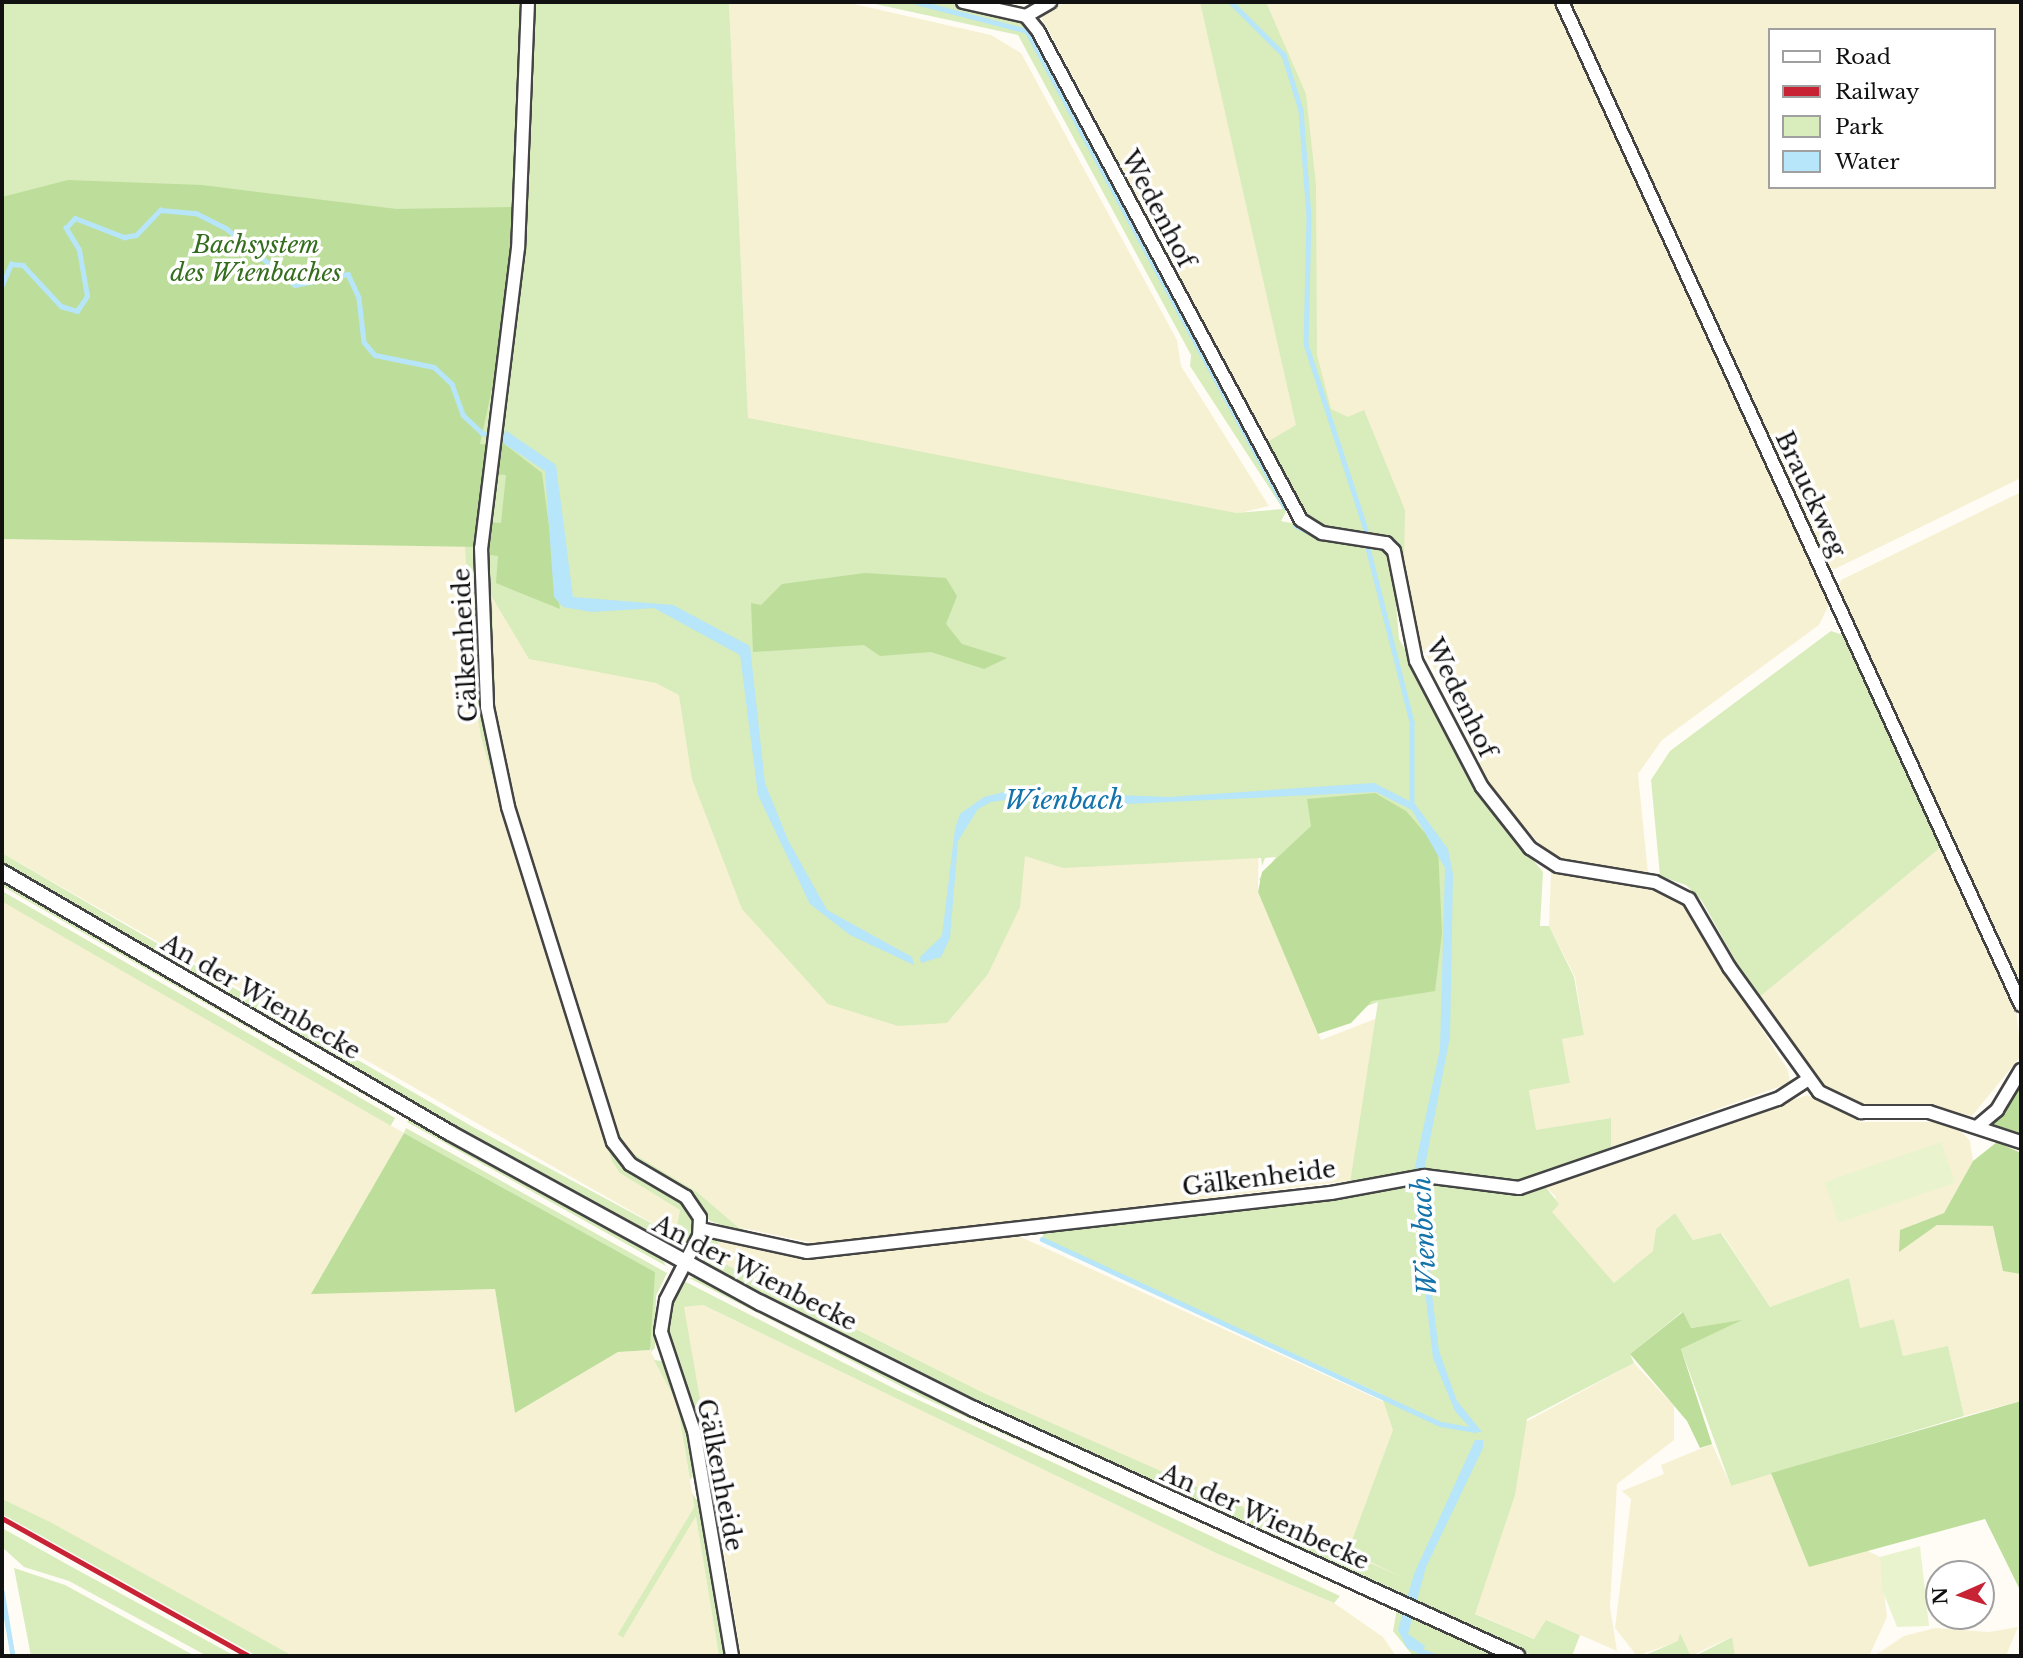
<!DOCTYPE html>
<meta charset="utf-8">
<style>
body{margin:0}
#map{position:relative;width:2023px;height:1658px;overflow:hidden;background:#fffcf5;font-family:"Libre Baskerville",serif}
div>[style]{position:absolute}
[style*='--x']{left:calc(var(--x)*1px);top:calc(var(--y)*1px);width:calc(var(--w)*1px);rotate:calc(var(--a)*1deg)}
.farmland>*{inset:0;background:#f7f1d3}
.green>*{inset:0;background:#d8ecbc;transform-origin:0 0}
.forest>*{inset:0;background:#bdde9a}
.pitch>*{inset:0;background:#e9f3ce;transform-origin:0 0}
.water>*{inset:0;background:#b7e5f9}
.stream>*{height:4.5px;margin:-2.25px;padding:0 2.25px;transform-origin:2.25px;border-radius:2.25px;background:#b7e5f9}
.roads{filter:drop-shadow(2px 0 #444) drop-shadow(-2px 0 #444) drop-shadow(0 2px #444) drop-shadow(0 -2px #444)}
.minor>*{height:12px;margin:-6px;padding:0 6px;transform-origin:6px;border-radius:6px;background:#fff}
.tertiary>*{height:14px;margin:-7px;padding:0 7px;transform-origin:7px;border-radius:7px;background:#fff}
.rail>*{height:4.5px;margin:-2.25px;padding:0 2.25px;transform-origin:2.25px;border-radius:2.25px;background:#c82235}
span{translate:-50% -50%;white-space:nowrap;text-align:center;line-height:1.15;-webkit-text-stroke:7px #fff;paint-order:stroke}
.street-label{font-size:24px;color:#111}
.park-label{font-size:24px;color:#336d1d;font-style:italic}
.water-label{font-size:26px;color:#1373aa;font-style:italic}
.frame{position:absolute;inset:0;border:4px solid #111;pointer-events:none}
.legend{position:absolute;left:1768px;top:28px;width:228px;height:161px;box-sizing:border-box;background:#fff;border:2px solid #a0a0a0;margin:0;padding:9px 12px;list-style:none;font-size:21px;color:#111}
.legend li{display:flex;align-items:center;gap:14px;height:35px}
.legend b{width:35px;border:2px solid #a0a0a0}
.north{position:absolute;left:1925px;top:1560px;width:70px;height:70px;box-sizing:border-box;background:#fff;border:2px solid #a0a0a0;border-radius:50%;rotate:267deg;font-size:19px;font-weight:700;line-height:28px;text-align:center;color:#111}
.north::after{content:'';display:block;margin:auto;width:24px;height:32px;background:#c82235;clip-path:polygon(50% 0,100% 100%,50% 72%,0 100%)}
</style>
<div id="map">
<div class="farmland">
<div style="clip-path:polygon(729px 2px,845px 2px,991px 35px,1021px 53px,1177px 340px,1181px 366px,1269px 506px,1227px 516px,748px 422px)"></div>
<div style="clip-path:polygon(1068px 2px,1556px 2px,1830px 603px,1819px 625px,1662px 740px,1638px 774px,1648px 873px,1554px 859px,1487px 787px,1450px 696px,1416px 638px,1405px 561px,1319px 413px,1267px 442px,1039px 13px)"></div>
<div style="clip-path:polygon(evenodd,1568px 2px,2021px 2px,2021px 478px,1835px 569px,1827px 567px,1568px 2px,1769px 30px,1993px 30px,1993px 187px,1769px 187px,1769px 30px)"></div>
<div style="clip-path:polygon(2021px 492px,2021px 987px,1838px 589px,1841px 580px)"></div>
<div style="clip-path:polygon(2px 539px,465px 546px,470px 668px,517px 860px,608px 1149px,621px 1173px,680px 1210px,675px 1236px,2px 853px)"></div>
<div style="clip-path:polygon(491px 597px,568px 632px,980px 860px,1259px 822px,1258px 892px,1321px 1040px,1421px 1001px,1397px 1175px,822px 1245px,738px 1227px,697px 1192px,629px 1151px,610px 1116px,508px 784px,496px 725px)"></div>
<div style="clip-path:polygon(1941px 847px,2016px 1008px,2021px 1056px,1972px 1116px,1929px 1106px,1861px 1107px,1817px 1083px,1757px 999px)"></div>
<div style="clip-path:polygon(1551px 873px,1653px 888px,1678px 898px,1788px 1070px,1790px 1083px,1611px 1147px,1610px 1118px,1536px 1131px,1529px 1089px,1570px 1083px,1562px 1039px,1584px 1035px,1575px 977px,1549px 926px)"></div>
<div style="clip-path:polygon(2px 900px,404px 1133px,312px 1293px,495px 1289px,515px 1413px,618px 1352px,650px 1350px,677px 1403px,719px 1656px,293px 1656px,2px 1499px)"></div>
<div style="clip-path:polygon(1807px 1095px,1861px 1122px,1953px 1122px,1970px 1141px,1973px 1161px,1944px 1213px,1915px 1224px,1900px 1251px,1937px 1225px,1994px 1226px,2003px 1270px,2021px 1274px,2021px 1401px,1964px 1416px,1948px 1347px,1903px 1356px,1894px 1319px,1860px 1328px,1849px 1278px,1770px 1307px,1722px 1233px,1693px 1240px,1675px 1213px,1656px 1229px,1654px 1251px,1614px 1283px,1604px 1279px,1552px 1212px,1556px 1197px,1544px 1185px)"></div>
<div style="clip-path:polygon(1012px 1233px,1468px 1440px,1406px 1579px,986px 1394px,711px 1257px,720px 1240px,814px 1257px)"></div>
<div style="clip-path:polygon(703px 1305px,1218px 1554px,1334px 1603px,1383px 1637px,1396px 1656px,741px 1656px,683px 1307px)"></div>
<div style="clip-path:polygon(1634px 1363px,1674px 1406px,1674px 1440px,1617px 1484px,1610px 1607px,1617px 1651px,1546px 1620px,1535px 1639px,1469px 1611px,1522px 1424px)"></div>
<div style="clip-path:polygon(1712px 1444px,1731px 1486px,1771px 1473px,1809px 1567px,1862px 1548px,1880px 1557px,1887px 1617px,1869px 1656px,1735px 1656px,1731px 1637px,1691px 1656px,1680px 1633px,1679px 1641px,1637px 1656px,1615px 1628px,1631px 1499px,1622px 1491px,1664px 1474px,1661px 1465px)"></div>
<div style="clip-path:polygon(2018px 1627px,2006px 1656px,1874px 1656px,1904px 1636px,1935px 1628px,1989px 1632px)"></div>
</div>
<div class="green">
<div style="clip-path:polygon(2px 2px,526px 2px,522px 215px,497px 369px,505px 371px,524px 210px,531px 2px,729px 2px,748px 418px,1236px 513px,1283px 509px,1190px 366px,1191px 355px,1018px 35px,866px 2px,946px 2px,1019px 19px,1048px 53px,1289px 506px,1281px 521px,1291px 523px,1303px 516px,1267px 442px,1296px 425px,1200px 2px,1266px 2px,1306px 94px,1316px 185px,1317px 355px,1331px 409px,1348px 417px,1364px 410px,1405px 510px,1404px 563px,1393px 568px,1399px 639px,1447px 720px,1476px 793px,1543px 872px,1540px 926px,1549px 926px,1574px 977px,1584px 1035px,1562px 1039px,1570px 1083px,1529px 1090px,1536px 1130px,1611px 1118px,1611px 1147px,1522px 1183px,1480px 1180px,1480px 1190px,1507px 1194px,1544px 1185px,1559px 1204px,1552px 1212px,1614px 1283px,1653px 1251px,1656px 1229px,1675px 1213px,1693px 1240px,1721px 1233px,1770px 1307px,1849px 1278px,1860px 1328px,1894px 1319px,1903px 1356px,1948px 1346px,1964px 1416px,1731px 1486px,1681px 1349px,1739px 1321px,1690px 1328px,1682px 1312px,1630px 1354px,1634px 1363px,1527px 1419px,1515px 1495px,1475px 1614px,1534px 1639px,1546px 1620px,1580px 1635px,1572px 1656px,1534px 1656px,1470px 1628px,1465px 1641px,1499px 1656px,1413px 1656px,1393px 1631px,1400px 1592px,954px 1391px,703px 1264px,702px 1244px,722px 1236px,802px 1255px,1012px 1232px,814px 1257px,782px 1254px,720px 1240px,711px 1257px,986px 1394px,1402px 1577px,1348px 1551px,1393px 1430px,1381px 1394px,1042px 1238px,1045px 1230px,1348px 1196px,1378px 1002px,1327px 1021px,1259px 879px,1276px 857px,1265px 858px,1262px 866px,1261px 858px,1063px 868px,1025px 856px,1020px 907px,988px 974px,947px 1023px,898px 1026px,828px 1004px,742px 909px,692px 779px,679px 695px,656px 683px,529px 659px,492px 597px,496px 725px,508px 784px,610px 1116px,629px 1151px,697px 1192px,738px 1227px,773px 1240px,822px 1245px,1014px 1224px,813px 1248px,783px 1245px,710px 1221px,683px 1188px,628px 1156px,607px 1118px,498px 755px,482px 579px,484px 554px,496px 555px,497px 546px,2px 534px)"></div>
<div style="clip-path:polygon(465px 546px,478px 547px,476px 621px,486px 724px,612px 1148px,676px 1193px,694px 1219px,690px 1239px,680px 1247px,468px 1136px,2px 863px,2px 853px,473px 1127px,675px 1236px,680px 1210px,620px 1173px,612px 1161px,517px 860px,481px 737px,470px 668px)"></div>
<div style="clip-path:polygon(1831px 631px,1846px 636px,1941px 847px,1757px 999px,1702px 901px,1686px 885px,1660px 876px,1651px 780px,1670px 751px)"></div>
<div style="clip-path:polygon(2px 880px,395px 1110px,394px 1112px,2px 886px)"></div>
<div style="left:2px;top:891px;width:454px;height:9px;rotate:30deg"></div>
<div style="clip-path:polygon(409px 1119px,662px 1259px,666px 1266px,407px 1122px)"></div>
<div style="clip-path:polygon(406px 1128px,667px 1273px,656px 1296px,655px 1348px,651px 1352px,646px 1325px,655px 1272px,404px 1133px)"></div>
<div style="clip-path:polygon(696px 1277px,926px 1394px,1383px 1605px,924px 1398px,689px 1278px)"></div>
<div style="clip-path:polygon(684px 1281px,897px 1390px,1340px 1596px,1334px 1603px,1218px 1554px,726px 1316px,703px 1305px,684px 1307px,714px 1480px,707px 1475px,691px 1402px,666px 1333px,673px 1298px)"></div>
<div style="clip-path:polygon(654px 1360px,662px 1361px,685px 1411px,696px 1471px,690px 1480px,677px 1403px)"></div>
<div style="left:707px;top:1486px;width:6px;height:173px;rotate:31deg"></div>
<div style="clip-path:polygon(692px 1493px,701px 1506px,728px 1656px,719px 1656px)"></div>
<div style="clip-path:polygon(2px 1499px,50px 1522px,293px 1656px,257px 1656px,2px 1514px)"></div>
<div style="clip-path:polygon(2px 1528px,72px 1567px,235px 1656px,207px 1656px,69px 1581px,24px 1567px,2px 1547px)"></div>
<div style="clip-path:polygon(14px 1568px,65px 1585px,195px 1656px,31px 1656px)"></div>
<div style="clip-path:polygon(1680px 1633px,1691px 1656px,1643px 1656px,1678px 1641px)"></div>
<div style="clip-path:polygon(1732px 1637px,1735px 1656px,1695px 1656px)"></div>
</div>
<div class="forest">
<div style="clip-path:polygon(68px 180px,202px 185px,397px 209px,514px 207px,505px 328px,480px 444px,489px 445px,478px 547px,2px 539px,2px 197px)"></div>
<div style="clip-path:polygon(503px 443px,542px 473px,560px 609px,496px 583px,498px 556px,484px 554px,487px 522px,501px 523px,506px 475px,492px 474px)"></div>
<div style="clip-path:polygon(865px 573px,946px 578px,957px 596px,946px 624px,962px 644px,1007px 658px,984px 669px,931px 652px,880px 656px,864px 645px,753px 652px,751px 603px,761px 605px,782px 584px)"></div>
<div style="clip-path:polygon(1375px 793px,1406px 811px,1438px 848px,1442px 933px,1435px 991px,1372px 1001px,1351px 1023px,1318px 1034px,1258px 892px,1262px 872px,1311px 826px,1307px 799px)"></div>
<div style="clip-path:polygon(2019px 1083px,2021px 1091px,2021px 1133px,1993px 1125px)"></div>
<div style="clip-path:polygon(404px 1133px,655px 1272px,650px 1350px,618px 1352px,515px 1413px,495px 1289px,311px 1294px)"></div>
<div style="clip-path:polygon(1997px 1142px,2021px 1153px,2021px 1274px,2003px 1271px,1993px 1226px,1937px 1225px,1899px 1252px,1900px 1230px,1944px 1213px,1973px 1161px)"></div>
<div style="clip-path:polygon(1683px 1312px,1691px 1328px,1742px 1320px,1681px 1349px,1712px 1444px,1700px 1448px,1687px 1421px,1630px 1354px)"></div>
<div style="clip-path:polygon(2021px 1401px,2021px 1592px,1985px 1519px,1809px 1567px,1771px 1473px)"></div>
</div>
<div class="pitch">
<div style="left:1941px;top:1142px;width:43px;height:123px;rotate:71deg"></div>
<div style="clip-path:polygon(1920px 1546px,1929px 1626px,1897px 1627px,1882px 1589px,1880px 1557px)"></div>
</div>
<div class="water">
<div style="clip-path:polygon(505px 430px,556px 465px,573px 597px,673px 605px,750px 646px,765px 783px,788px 840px,827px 910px,912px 957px,914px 965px,850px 935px,810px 904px,758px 795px,740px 655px,654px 608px,592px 612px,563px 607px,554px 597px,545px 471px,503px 443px)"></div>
<div style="clip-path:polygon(1374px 783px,1415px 804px,1448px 849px,1453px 874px,1450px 1037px,1424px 1171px,1414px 1172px,1440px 1049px,1445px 868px,1412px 810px,1376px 792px,1105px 805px,1028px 797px,991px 802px,978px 809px,958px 841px,950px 938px,941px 957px,921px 963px,920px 957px,942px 936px,955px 829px,960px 814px,984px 797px,1008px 791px,1169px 797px)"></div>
<div style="clip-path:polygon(1412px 1181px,1424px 1181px,1420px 1198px,1439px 1351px,1457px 1401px,1482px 1432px,1474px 1432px,1455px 1411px,1433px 1358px)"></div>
<div style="clip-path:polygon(1475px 1440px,1483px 1440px,1483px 1448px,1426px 1567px,1408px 1634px,1425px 1646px,1421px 1655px,1407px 1648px,1398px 1630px,1414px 1574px)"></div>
</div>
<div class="stream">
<div style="--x:916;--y:2;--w:115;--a:14.6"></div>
<div style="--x:1027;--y:31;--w:541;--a:61.54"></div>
<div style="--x:1231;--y:2;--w:75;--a:45"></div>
<div style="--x:1284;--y:55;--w:58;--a:72.8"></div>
<div style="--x:1301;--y:110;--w:106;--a:85.7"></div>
<div style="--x:1309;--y:216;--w:128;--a:91.3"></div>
<div style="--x:1306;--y:344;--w:195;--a:72.1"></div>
<div style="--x:2;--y:285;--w:23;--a:-67"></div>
<div style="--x:11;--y:264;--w:12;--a:5"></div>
<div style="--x:23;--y:265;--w:56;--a:47.2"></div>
<div style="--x:61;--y:306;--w:17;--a:17"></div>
<div style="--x:77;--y:311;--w:18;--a:-56"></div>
<div style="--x:87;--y:296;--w:47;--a:-99.9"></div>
<div style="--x:79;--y:250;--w:26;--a:-121"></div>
<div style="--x:66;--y:228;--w:13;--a:-48"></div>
<div style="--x:75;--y:218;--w:53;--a:21.2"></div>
<div style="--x:124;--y:237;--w:12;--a:-9"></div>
<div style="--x:136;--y:235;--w:35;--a:-46"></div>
<div style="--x:160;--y:210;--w:36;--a:5"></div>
<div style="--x:196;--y:213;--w:35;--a:27"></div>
<div style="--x:227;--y:229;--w:88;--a:39.5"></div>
<div style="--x:295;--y:285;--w:54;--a:-11.7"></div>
<div style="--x:348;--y:274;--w:26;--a:65"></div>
<div style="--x:359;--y:298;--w:44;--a:83.5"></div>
<div style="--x:364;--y:342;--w:17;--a:50"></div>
<div style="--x:375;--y:355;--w:60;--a:11.5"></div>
<div style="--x:434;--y:367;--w:25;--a:43"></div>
<div style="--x:452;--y:384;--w:33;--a:70"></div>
<div style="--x:463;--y:415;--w:26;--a:43"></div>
<div style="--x:482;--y:433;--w:29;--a:12"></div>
<div style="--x:1295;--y:525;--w:29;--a:27"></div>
<div style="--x:1367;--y:544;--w:184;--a:75.8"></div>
<div style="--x:1412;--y:722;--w:84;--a:90"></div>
<div style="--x:1042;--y:1239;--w:440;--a:24.9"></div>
<div style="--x:1441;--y:1424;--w:35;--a:10"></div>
<div style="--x:2;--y:1591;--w:66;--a:80.4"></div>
<div style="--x:1420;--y:1650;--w:16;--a:22"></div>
</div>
<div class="roads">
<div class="minor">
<div style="--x:528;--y:2;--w:246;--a:92.3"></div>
<div style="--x:518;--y:248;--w:302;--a:97"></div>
<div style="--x:481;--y:548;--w:159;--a:87.8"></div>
<div style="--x:487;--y:707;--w:102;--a:78.1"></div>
<div style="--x:508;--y:807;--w:351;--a:72.6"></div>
<div style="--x:613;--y:1142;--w:28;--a:52"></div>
<div style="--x:630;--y:1164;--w:65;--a:30.5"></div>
<div style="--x:686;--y:1197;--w:25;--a:56"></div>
<div style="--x:700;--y:1218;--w:18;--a:93"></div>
<div style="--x:699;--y:1236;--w:72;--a:117.3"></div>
<div style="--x:666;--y:1300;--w:32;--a:99"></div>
<div style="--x:661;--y:1332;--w:104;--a:71.6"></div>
<div style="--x:694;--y:1431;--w:228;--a:80.4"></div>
<div style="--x:963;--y:2;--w:65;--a:12.5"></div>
<div style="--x:1026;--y:16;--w:19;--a:51"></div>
<div style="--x:1038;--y:31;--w:555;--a:61.73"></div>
<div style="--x:1301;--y:520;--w:25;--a:32"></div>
<div style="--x:1322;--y:533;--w:65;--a:8.9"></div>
<div style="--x:1386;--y:543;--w:11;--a:45"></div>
<div style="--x:1394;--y:551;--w:112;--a:78.7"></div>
<div style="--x:1416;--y:661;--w:142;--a:62.4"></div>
<div style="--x:1482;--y:787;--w:78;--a:51.8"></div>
<div style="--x:1530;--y:848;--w:33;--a:33"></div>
<div style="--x:1558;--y:866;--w:98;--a:9.4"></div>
<div style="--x:1655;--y:882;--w:38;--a:27"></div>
<div style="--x:1689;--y:899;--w:79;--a:59.5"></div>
<div style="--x:1729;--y:967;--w:154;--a:54.2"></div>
<div style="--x:1819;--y:1092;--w:47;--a:25.5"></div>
<div style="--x:1861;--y:1112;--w:68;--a:0"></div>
<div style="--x:1929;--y:1112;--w:97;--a:18.1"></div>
<div style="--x:1562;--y:2;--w:1103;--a:65.41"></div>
<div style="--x:1026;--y:16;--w:28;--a:-30"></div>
<div style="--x:1978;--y:1126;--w:25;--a:-40"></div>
<div style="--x:1997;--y:1110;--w:47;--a:-59"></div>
<div style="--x:701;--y:1229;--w:108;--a:12.2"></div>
<div style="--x:807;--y:1252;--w:527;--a:-6.42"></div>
<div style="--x:1331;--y:1193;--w:95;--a:-10.4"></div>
<div style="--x:1424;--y:1176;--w:96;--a:7.2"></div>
<div style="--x:1519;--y:1188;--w:274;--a:-19"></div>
<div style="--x:1778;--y:1099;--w:33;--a:-33"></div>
</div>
<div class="tertiary">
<div style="--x:2;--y:872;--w:518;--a:30.22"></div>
<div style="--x:450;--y:1133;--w:354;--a:28.7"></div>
<div style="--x:761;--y:1303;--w:238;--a:26.5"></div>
<div style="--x:974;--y:1409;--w:597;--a:24.46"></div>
</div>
</div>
<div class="rail">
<div style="--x:2;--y:1518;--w:283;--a:29.2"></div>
</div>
<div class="street-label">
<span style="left:1158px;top:209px;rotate:62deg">Wedenhof</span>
<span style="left:1811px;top:494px;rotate:65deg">Brauckweg</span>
<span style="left:465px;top:645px;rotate:-93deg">Gälkenheide</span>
<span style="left:1461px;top:698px;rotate:64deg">Wedenhof</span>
<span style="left:261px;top:997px;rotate:30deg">An der Wienbecke</span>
<span style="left:1259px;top:1178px;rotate:-7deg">Gälkenheide</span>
<span style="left:755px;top:1273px;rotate:27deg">An der Wienbecke</span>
<span style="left:720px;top:1475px;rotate:79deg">Gälkenheide</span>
<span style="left:1265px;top:1517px;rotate:24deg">An der Wienbecke</span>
</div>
<div class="park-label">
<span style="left:256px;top:259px">Bachsystem<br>des Wienbaches</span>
</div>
<div class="water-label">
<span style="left:1064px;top:801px">Wienbach</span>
<span style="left:1425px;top:1236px;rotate:-93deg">Wienbach</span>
</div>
<div class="frame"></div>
<ul class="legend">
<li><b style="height:9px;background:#fff"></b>Road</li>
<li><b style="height:9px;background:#c82235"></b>Railway</li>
<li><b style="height:19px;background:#d8ecbc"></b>Park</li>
<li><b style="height:19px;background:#b7e5f9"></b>Water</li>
</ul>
<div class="north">N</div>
</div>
